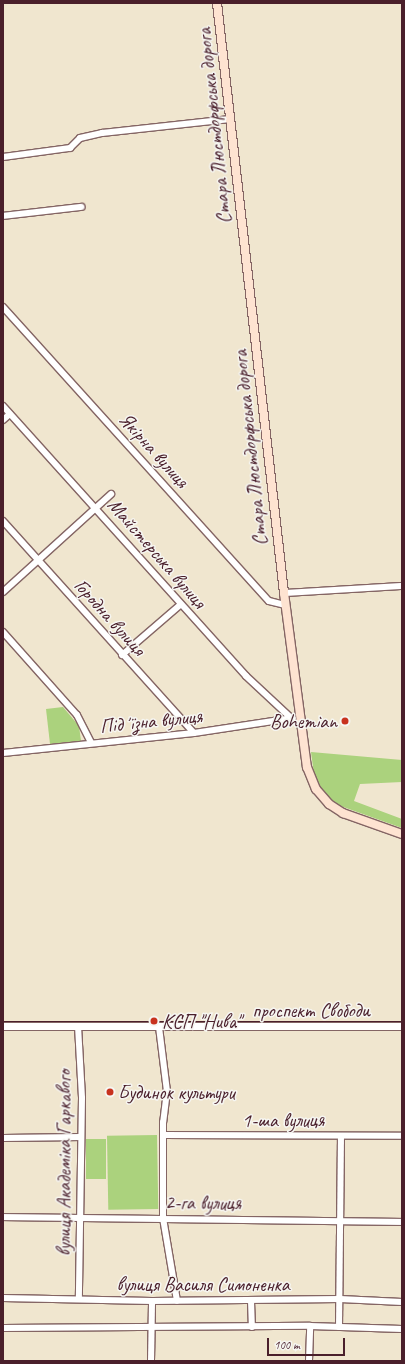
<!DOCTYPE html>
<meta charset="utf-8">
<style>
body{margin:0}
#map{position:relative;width:405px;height:1364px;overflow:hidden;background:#f0e6cf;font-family:Caveat,sans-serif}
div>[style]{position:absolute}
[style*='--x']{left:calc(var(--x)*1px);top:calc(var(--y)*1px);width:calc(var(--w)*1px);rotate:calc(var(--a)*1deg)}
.green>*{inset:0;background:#abd27d;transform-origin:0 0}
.roads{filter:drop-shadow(1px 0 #846564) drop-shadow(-1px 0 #846564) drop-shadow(0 1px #846564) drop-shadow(0 -1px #846564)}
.minor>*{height:6px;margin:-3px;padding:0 3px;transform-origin:3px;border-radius:3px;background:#fff}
.tertiary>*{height:7px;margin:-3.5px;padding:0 3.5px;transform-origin:3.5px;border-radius:3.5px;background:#fff}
.secondary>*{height:8px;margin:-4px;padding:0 4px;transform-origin:4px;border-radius:4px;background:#fee3d1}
.tram>*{height:1px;margin:-0.5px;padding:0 0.5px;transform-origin:0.5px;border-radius:0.5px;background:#4a1f2b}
.dots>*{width:11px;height:11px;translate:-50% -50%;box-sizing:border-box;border:2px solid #f6f6f2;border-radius:50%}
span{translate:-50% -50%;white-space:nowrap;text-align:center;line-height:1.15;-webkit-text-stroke:3px #f6f6f2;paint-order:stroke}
.street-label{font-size:20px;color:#4a1f2b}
.poi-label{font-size:20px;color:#4a1f2b}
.right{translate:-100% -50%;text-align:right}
.left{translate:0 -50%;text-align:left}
.frame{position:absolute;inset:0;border:4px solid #4a1f2b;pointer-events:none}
.scale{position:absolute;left:267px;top:1338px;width:78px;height:18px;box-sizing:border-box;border:2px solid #4a1f2b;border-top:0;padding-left:5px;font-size:12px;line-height:14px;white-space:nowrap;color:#4a1f2b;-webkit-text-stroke:3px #f6f6f2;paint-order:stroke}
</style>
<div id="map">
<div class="green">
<div style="clip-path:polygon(63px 707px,79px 726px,81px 741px,50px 744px,46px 709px)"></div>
<div style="clip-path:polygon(311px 752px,402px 760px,402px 782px,360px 784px,354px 801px,402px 819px,402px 828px,335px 804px,323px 793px,314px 774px)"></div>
<div style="left:157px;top:1135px;width:74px;height:50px;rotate:89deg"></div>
<div style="left:86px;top:1139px;width:20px;height:40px"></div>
</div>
<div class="roads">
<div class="minor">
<div style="--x:3;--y:157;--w:68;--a:-7.7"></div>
<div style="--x:70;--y:148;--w:14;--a:-45"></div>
<div style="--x:80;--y:138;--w:23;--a:-13"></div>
<div style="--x:102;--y:133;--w:129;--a:-6.2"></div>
<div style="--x:3;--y:216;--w:79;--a:-6.6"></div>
<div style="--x:3;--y:307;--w:396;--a:47.9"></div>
<div style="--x:269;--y:601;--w:16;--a:14"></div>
<div style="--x:3;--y:406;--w:363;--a:48"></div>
<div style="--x:246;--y:676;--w:62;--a:43"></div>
<div style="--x:3;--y:420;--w:9;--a:-41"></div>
<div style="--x:3;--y:521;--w:285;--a:48"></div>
<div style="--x:3;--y:592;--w:146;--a:-42.2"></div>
<div style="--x:284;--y:593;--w:118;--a:-3.4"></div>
<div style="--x:3;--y:632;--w:111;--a:48.3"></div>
<div style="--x:77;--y:715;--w:31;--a:63"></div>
<div style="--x:122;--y:655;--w:77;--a:-40.8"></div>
<div style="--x:3;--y:753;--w:192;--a:-6"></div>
<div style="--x:194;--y:733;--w:100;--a:-8.6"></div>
<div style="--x:78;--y:1026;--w:72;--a:86.8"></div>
<div style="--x:82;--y:1098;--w:201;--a:90.9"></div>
<div style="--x:159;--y:1027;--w:64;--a:82.9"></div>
<div style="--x:167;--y:1091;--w:31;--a:97"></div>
<div style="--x:163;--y:1122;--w:96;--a:90"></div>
<div style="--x:163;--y:1218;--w:84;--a:80.4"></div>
<div style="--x:163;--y:1135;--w:239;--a:0.2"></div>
<div style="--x:3;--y:1138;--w:78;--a:-0.7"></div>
<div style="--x:3;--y:1217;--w:399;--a:0.7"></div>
<div style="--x:3;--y:1298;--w:149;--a:1.2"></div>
<div style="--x:152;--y:1301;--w:188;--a:-0.6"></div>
<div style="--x:340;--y:1299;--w:62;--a:2.8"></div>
<div style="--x:251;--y:1301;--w:26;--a:88"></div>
<div style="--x:339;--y:1327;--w:191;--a:-89.4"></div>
<div style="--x:3;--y:1328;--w:307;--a:-0.4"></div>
<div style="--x:310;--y:1326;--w:92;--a:1.9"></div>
<div style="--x:151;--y:1361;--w:60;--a:-89"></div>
<div style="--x:309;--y:1361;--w:35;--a:-88"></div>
</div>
<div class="tertiary">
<div style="--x:3;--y:1026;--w:399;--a:0"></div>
</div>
<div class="secondary">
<div style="--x:217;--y:3;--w:594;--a:83.52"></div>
<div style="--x:284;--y:593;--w:176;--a:82.5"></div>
<div style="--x:307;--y:767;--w:24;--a:68"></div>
<div style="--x:316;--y:789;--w:20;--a:49"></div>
<div style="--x:329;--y:804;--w:17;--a:33"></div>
<div style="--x:343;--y:813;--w:63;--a:19.6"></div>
</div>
</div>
<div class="tram">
<div style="--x:3;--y:1021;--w:399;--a:0"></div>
</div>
<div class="dots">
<div style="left:345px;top:721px;background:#c8321e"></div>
<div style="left:154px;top:1021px;background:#c8321e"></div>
<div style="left:110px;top:1092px;background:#c8321e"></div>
</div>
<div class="street-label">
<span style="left:214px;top:126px;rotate:-96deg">Стара Люстдорфська дорога</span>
<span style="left:250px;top:448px;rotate:-96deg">Стара Люстдорфська дорога</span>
<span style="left:154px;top:450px;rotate:48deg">Якірна вулиця</span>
<span style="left:157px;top:553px;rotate:49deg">Майстерська вулиця</span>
<span style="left:110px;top:617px;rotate:48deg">Городна вулиця</span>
<span style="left:151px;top:721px;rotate:-6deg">Підʼїзна вулиця</span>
<span style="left:311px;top:1010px">проспект Свободи</span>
<span style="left:283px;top:1120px">1-ша вулиця</span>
<span style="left:64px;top:1163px;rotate:-90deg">вулиця Академіка Гаркавого</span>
<span style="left:203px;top:1203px;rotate:1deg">2-га вулиця</span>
<span style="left:203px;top:1284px">вулиця Василя Симоненка</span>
</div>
<div class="poi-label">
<span class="right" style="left:337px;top:721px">Bohemian</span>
<span class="left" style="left:162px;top:1021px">КСП "Нива"</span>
<span class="left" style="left:118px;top:1092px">Будинок культури</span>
</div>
<div class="frame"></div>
<div class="scale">100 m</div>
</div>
